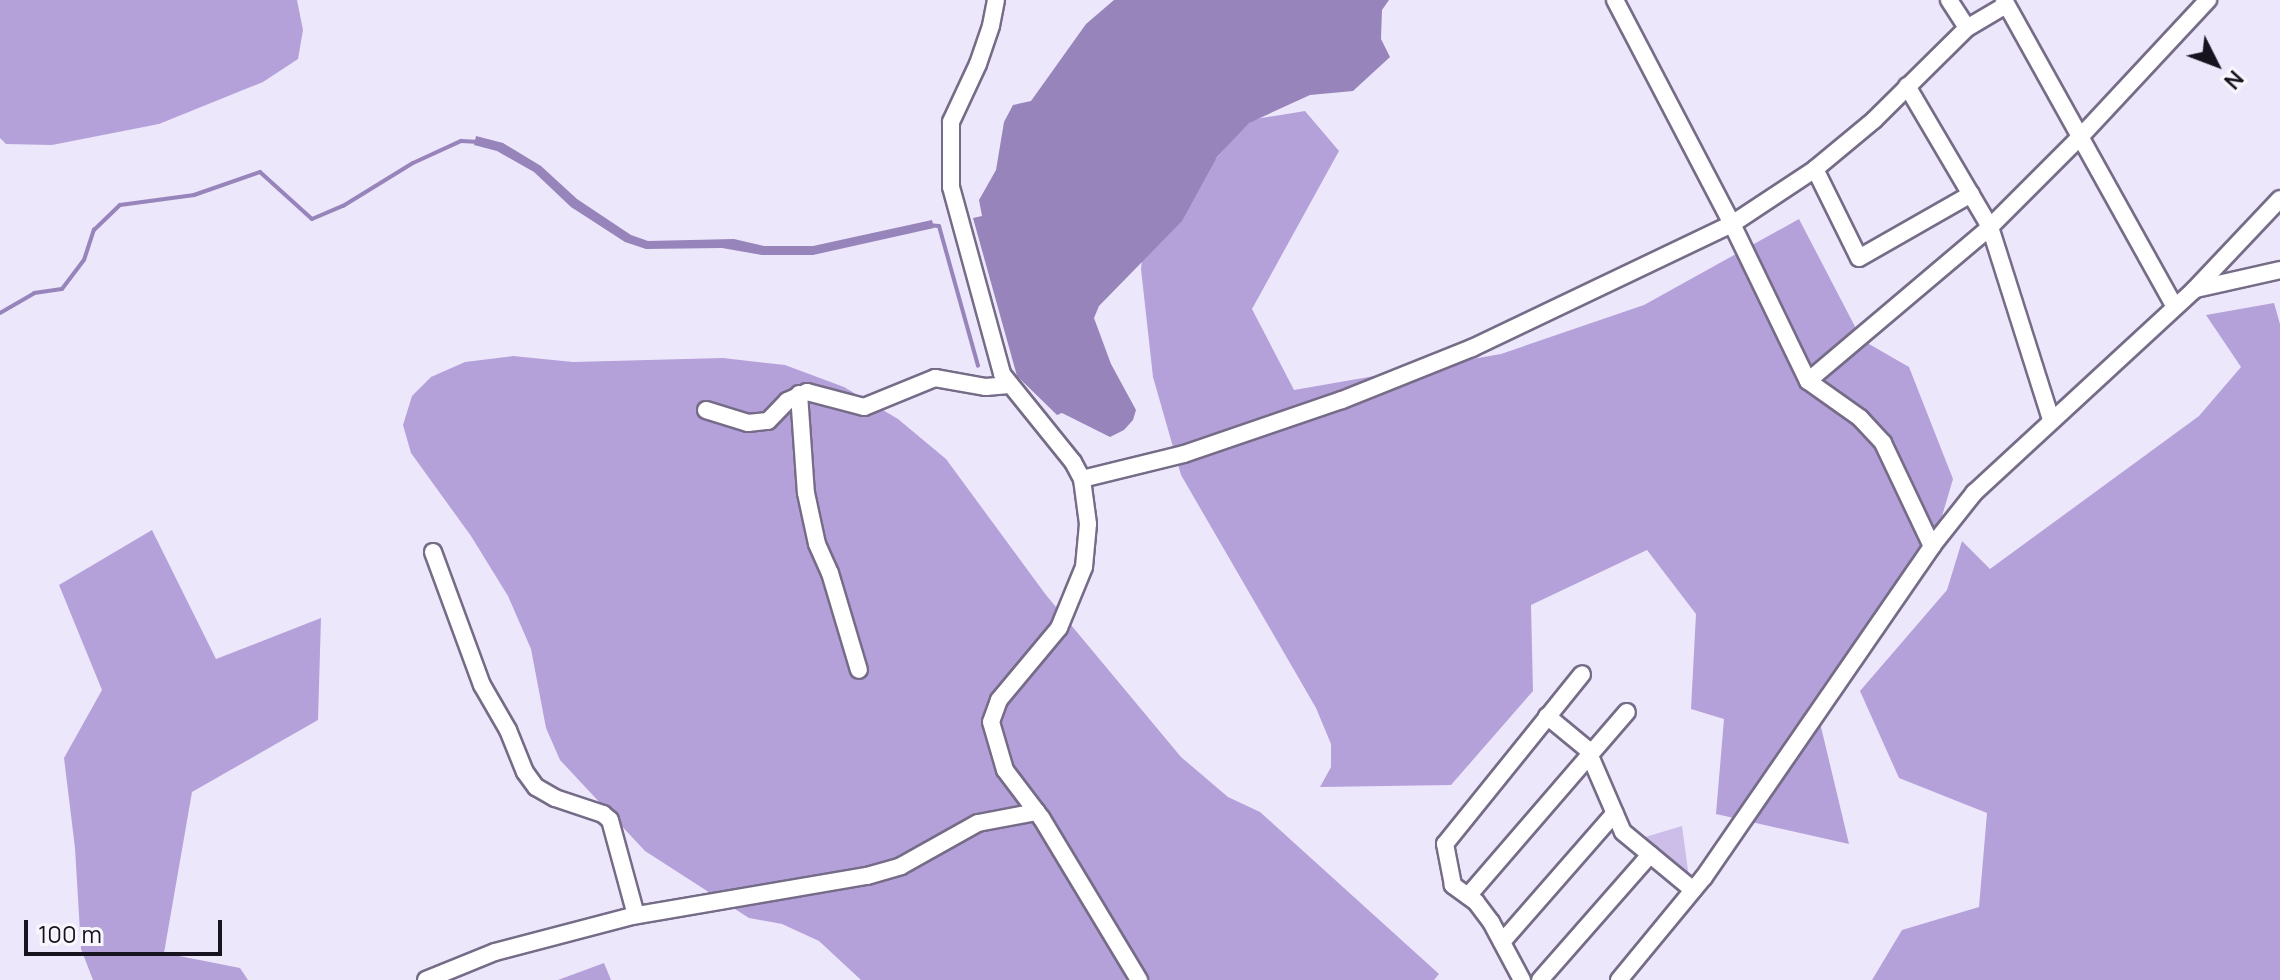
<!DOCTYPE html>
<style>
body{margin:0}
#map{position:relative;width:2280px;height:980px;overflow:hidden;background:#ede7fb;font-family:Manrope,sans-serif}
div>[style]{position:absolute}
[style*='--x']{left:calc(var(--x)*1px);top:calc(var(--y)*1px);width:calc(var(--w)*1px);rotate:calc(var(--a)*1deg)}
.green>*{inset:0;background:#ccbee8}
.forest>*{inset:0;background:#b5a1d9}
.water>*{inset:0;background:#9784ba}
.stream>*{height:4px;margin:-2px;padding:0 2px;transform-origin:2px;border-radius:2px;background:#9784ba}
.roads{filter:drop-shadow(2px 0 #766c88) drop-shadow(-2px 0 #766c88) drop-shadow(0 2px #766c88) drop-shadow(0 -2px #766c88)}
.minor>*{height:16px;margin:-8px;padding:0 8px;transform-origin:8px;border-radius:8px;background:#fff}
span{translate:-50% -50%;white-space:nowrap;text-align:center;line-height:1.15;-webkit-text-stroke:6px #f9f7fd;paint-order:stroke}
.north{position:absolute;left:2176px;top:24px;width:80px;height:80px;-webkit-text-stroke:6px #f9f7fd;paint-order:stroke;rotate:132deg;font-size:22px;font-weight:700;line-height:32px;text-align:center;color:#18141f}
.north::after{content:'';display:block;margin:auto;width:28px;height:36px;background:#18141f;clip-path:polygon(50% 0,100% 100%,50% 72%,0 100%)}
.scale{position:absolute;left:24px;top:920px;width:198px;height:36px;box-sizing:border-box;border:4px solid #18141f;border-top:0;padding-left:10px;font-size:24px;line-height:28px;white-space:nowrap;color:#18141f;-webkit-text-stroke:6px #f9f7fd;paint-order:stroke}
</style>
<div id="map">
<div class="green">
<div style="clip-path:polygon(1682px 826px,1689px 878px,1642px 838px)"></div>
</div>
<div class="forest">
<div style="clip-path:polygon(0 0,297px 0,303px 30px,298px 59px,263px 82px,159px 124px,52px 145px,6px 144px,0 138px)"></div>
<div style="clip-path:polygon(1305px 111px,1339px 151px,1252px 309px,1294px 390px,1501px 354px,1644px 305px,1799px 219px,1862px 340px,1909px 367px,1953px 479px,1926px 570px,1816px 706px,1849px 844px,1716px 814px,1724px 719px,1691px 709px,1696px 614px,1647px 550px,1531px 605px,1533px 691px,1451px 785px,1320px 787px,1331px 767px,1331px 744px,1316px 708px,1181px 475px,1153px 377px,1141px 269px,1144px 243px,1249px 120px)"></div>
<div style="clip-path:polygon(2274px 303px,2280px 324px,2280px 980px,1872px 980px,1902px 930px,1979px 907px,1987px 813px,1899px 778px,1860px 691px,1947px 590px,1962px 541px,1990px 569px,2199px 416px,2241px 367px,2206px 315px)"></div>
<div style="clip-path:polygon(513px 356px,573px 362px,723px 358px,785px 365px,844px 387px,898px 419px,946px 459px,1046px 595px,1181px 757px,1228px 797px,1260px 812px,1439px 974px,1434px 980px,861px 980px,819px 941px,782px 924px,749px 918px,645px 851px,560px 760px,546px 728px,531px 649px,508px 596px,471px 536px,411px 453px,403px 425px,412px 396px,431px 377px,465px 362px)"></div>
<div style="clip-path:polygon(152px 530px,216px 659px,321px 618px,318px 720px,192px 792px,164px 953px,240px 968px,248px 980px,93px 980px,81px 949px,75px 848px,64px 758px,102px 690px,59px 585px)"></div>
<div style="clip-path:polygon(604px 963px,611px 980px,558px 980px)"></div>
</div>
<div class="water">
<div style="clip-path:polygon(1114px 0,1389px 0,1382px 10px,1381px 39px,1390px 57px,1353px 91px,1310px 95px,1249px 123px,1217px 157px,1182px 221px,1099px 306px,1094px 318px,1111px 364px,1136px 410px,1133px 420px,1124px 430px,1110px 437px,1062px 413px,1057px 415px,1017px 376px,973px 218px,982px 216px,979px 200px,996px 170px,1004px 122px,1013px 105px,1031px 101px,1086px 24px)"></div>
<div style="clip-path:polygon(476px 136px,503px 143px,541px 166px,577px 199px,631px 235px,648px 241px,734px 239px,764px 246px,813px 246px,932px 220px,934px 228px,813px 255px,762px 255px,722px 248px,646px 249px,625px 242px,571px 207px,534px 172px,497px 151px,474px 145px)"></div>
</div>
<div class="stream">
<div style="--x:928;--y:225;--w:11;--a:5"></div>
<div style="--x:939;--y:226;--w:145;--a:74.4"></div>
<div style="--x:0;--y:313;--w:39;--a:-30"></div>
<div style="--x:34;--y:293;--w:28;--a:-8"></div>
<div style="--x:62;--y:289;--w:36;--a:-53"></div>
<div style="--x:84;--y:260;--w:32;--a:-72"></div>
<div style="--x:94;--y:230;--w:36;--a:-44"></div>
<div style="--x:120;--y:205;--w:75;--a:-7.7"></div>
<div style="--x:194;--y:195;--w:70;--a:-19.2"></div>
<div style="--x:260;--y:172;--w:70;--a:42.1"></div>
<div style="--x:312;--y:219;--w:34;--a:-23"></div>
<div style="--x:343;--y:206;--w:82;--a:-31.6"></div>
<div style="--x:413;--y:163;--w:53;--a:-24.6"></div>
<div style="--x:461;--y:141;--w:19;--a:3"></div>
</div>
<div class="roads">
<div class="minor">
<div style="--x:996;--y:0;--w:26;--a:101"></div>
<div style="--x:991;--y:26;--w:40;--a:108.9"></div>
<div style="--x:978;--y:64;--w:64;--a:115"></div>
<div style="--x:951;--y:122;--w:65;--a:90"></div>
<div style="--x:951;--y:187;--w:194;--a:74.7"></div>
<div style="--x:1002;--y:374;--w:113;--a:51.1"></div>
<div style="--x:1073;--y:462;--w:19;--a:62"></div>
<div style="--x:1082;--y:479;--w:45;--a:82.4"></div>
<div style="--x:1088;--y:524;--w:43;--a:95.3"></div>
<div style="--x:1084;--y:567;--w:66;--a:112.3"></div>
<div style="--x:1059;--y:628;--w:94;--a:129.8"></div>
<div style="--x:999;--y:700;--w:23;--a:110"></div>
<div style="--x:991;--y:722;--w:50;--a:73.7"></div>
<div style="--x:1005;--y:770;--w:61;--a:52.9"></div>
<div style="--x:1042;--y:819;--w:188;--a:58.9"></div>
<div style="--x:1615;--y:0;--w:253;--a:62.4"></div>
<div style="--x:1732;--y:224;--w:174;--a:64.2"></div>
<div style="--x:1808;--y:381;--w:64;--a:35.4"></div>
<div style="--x:1860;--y:418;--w:34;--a:47"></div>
<div style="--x:1883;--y:443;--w:114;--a:64.6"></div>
<div style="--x:1949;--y:0;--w:33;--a:57"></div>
<div style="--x:2004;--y:0;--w:349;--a:60.9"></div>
<div style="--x:1907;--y:86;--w:164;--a:59.5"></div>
<div style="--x:1990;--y:227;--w:201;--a:72.4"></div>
<div style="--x:1815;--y:169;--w:99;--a:63.7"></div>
<div style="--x:1859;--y:258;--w:129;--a:-29.7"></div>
<div style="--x:2196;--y:289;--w:86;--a:-12.7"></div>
<div style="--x:1808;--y:381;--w:238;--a:-40.2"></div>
<div style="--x:1990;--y:227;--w:130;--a:-45"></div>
<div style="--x:2082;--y:135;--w:185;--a:-47"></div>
<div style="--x:799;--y:394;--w:99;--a:86"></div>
<div style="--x:806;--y:493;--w:52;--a:77.8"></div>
<div style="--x:817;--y:544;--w:32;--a:66"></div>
<div style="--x:830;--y:573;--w:101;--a:73.4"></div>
<div style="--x:706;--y:410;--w:44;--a:17.2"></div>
<div style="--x:748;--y:423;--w:20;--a:-6"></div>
<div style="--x:768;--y:421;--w:28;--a:-46"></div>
<div style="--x:787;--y:401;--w:22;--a:-24"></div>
<div style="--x:807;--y:392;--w:59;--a:14.7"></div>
<div style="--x:864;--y:407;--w:77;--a:-22.2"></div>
<div style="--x:935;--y:378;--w:52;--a:10"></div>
<div style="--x:986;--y:387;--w:23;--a:-5"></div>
<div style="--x:1082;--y:479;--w:105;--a:-13.8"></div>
<div style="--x:1184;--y:454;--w:167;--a:-18.9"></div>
<div style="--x:1342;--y:400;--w:140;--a:-21.8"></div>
<div style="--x:1472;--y:348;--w:288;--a:-25.5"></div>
<div style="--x:1732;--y:224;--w:100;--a:-33.5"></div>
<div style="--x:1815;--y:169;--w:77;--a:-39.7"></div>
<div style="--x:1874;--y:120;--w:131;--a:-44.7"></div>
<div style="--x:1967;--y:28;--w:45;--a:-30.5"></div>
<div style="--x:433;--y:552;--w:142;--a:69.8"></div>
<div style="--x:482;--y:685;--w:52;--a:60"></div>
<div style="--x:508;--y:730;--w:45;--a:68"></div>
<div style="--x:525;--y:772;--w:19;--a:54"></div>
<div style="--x:536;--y:787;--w:22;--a:30"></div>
<div style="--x:555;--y:798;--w:51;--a:18.4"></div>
<div style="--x:603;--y:814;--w:9;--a:41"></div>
<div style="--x:610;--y:820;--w:98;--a:74.7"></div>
<div style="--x:1547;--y:716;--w:52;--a:39.5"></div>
<div style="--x:1587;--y:749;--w:90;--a:66.6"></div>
<div style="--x:1623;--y:832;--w:91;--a:39.6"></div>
<div style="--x:1468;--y:896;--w:243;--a:-49.2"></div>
<div style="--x:1502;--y:942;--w:171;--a:-48.8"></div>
<div style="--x:426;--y:980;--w:74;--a:-22.1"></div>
<div style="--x:495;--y:952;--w:142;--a:-14.7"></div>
<div style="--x:632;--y:916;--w:238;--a:-9.7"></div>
<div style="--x:867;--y:876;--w:35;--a:-16"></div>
<div style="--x:901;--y:866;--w:88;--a:-29.2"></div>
<div style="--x:978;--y:823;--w:60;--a:-10.6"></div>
<div style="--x:1522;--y:980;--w:66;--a:-118.1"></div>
<div style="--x:1491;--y:922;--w:25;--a:-127"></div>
<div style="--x:1476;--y:902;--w:29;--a:-144"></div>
<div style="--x:1453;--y:885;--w:42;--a:-101"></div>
<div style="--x:1445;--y:844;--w:218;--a:-51.1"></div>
<div style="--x:1540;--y:980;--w:167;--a:-48.7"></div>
<div style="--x:1619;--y:980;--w:134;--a:-50.5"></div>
<div style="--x:1704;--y:877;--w:402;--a:-55.4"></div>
<div style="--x:1932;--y:546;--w:68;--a:-51.6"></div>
<div style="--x:1974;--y:493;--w:299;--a:-42.7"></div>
<div style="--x:2194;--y:290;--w:125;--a:-46.6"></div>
</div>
</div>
<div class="north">N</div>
<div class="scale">100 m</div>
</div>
